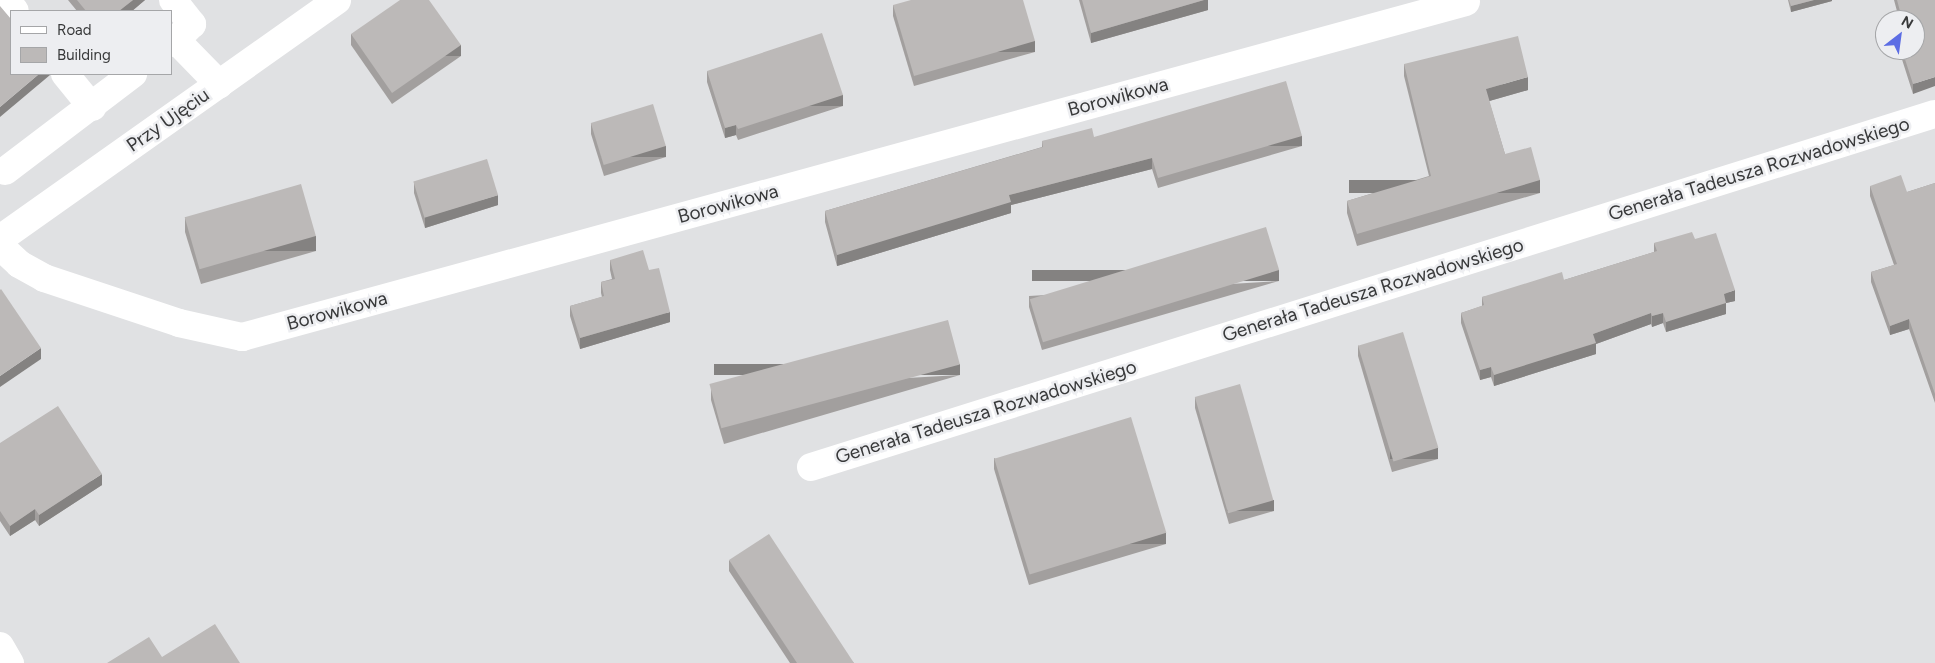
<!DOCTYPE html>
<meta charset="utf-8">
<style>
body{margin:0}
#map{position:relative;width:1935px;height:663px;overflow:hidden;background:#e0e1e3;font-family:Figtree,sans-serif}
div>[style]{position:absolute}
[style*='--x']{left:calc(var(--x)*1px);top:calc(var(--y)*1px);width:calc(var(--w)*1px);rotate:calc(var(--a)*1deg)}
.minor>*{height:28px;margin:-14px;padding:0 14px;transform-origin:14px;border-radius:14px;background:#fff}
.wall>*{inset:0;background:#a29f9e}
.shaded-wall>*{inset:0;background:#848281;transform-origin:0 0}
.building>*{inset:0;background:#bcb9b8;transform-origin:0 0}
span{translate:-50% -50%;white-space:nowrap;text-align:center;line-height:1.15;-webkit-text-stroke:5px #edeef1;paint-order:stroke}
.street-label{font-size:19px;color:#38393a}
.legend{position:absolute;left:10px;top:10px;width:162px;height:65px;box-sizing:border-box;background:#edeef1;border:1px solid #a5a6a8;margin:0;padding:6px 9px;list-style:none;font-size:15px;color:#38393a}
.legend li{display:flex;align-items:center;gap:10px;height:25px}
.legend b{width:25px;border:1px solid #a5a6a8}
.north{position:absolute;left:1875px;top:10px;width:50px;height:50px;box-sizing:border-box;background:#edeef1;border:1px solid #a5a6a8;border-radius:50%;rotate:30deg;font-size:14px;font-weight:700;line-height:20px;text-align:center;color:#38393a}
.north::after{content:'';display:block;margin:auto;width:18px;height:22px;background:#5c6de4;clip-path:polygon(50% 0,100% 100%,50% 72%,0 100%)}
</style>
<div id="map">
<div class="minor">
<div style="--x:6;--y:0;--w:14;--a:51"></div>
<div style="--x:173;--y:0;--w:31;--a:52"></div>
<div style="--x:192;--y:24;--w:23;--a:135"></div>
<div style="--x:171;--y:43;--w:6;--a:-31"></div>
<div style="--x:176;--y:40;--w:62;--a:45.7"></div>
<div style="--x:65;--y:74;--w:43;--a:50.7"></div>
<div style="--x:5;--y:171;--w:161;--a:-37.2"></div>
<div style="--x:0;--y:239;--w:413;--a:-35.3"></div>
<div style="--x:0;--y:246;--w:26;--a:43"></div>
<div style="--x:19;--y:264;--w:29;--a:29"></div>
<div style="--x:44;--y:278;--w:142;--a:18.4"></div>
<div style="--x:179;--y:323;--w:65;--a:12.5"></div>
<div style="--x:242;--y:337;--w:1269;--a:-15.31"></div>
<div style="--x:811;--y:467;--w:1178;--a:-17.44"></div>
<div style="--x:0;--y:646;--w:20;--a:60"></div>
</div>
<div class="wall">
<div style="clip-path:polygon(68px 0,145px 0,132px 11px,77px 11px)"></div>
<div style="clip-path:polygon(1079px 0,1208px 0,1208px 10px,1091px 43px)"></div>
<div style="clip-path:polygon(1788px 0,1832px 0,1832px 1px,1791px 12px)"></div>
<div style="clip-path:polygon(1894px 0,1935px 0,1913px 94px,1899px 50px,1915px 50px,1915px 20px,1891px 20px,1891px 17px,1898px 15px)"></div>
<div style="clip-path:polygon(893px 5px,1035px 52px,914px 86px,893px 16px)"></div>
<div style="clip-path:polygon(351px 34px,461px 56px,392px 104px,351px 45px)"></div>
<div style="clip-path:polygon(1404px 64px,1528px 90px,1489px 101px,1505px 154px,1540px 193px,1357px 246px,1347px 213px,1347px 201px,1429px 176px,1404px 76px)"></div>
<div style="clip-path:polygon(707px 71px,843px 106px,738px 140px,736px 135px,725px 138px,707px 82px)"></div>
<div style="clip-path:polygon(591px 123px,666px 157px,604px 176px,591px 134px)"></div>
<div style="clip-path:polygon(1094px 137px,1302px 146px,1158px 188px,1152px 169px,1011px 205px,1011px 213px,837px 266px,825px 222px,825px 211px,1042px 147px,1042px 141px)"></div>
<div style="clip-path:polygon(414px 182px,498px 205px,425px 228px,414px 193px)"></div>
<div style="clip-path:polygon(1935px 183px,1935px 403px,1909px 329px,1890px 335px,1871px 282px,1871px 272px,1894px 265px,1870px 196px,1870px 186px,1907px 192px)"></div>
<div style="clip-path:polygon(185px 217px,316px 251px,201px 284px,185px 232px)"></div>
<div style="clip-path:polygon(1695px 239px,1735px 301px,1726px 303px,1726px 314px,1666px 332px,1663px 323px,1652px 327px,1651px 324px,1596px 344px,1596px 354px,1494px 386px,1491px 377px,1480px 380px,1461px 323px,1461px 313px,1482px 306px,1482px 297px,1564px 280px,1654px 252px,1654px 243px)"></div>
<div style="clip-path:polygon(610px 260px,649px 270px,670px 322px,580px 349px,570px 316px,570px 306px,602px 297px,601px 293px,601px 282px,612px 279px,610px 270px)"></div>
<div style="clip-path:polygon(1279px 281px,1042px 350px,1029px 307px,1029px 296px)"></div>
<div style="clip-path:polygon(1358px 345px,1438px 459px,1392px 472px,1358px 356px)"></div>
<div style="clip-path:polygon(960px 375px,724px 444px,711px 400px,711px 389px)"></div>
<div style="clip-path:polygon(1195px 397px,1274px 511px,1229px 524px,1195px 408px)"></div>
<div style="clip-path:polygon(0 443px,102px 485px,39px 526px,35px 520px,10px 536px,0 521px)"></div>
<div style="clip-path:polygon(994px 458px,1166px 544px,1029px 585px,994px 469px)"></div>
<div style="clip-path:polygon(729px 560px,854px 663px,790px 663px,729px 571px)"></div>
</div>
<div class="shaded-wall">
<div style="clip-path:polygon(133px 0,145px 0,132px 11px,119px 11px)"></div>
<div style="clip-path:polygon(1204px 0,1208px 0,1208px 10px,1091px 43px,1091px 33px)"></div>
<div style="clip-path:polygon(1814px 0,1832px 0,1832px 1px,1791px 12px,1791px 6px)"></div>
<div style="left:1035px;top:41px;width:11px;height:126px;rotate:90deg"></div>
<div style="left:461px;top:45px;width:11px;height:84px;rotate:90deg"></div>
<div style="clip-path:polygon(39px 74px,50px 74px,50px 75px,0 117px,0 107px)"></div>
<div style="clip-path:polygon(1528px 77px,1528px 90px,1486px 102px,1486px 89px)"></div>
<div style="clip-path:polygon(1935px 77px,1935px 86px,1913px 94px,1913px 84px)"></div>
<div style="left:843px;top:95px;width:11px;height:110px;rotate:90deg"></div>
<div style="clip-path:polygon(736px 125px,736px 135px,725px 138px,725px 128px)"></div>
<div style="left:1302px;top:136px;width:10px;height:150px;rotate:90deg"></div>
<div style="left:666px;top:146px;width:11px;height:65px;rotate:90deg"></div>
<div style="clip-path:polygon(1152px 158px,1152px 169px,1011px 205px,1011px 213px,837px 266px,837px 255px,1009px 195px)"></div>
<div style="left:1540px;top:180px;width:13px;height:191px;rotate:90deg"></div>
<div style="clip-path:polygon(498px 195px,498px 205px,425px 228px,425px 217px)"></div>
<div style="left:316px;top:236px;width:15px;height:120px;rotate:90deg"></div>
<div style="left:1279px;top:270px;width:11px;height:247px;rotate:90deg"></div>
<div style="clip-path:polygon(1735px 290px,1735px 301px,1726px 303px,1726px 314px,1666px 332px,1666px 322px,1724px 294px)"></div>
<div style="clip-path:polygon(670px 312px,670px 322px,580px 349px,580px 338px)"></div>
<div style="clip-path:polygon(1651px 313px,1651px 324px,1596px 344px,1596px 354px,1494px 386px,1494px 375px,1593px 334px)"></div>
<div style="clip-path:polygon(1663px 313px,1663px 323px,1652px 327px,1652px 316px)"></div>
<div style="clip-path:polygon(1909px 319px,1909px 329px,1890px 335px,1890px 326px)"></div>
<div style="clip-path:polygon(41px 348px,41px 359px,0 387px,0 376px)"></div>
<div style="left:960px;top:364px;width:11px;height:246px;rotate:90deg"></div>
<div style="clip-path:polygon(1491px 367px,1491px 377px,1480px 380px,1480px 370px)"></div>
<div style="left:1438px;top:448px;width:11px;height:48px;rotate:90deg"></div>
<div style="clip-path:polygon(102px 474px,102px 485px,39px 526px,39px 515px)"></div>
<div style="left:1274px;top:500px;width:11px;height:47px;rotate:90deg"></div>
<div style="clip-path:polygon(35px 509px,35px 520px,10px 536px,10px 526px)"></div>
<div style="left:1166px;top:533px;width:11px;height:143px;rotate:90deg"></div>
</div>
<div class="building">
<div style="clip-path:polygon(77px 0,133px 0,119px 11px,86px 11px)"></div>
<div style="clip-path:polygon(400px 0,429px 0,461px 45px,392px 93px,351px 34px)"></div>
<div style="clip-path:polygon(911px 0,1023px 0,1035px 41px,914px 76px,893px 5px)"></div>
<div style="clip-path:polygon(1082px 0,1204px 0,1091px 33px)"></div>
<div style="clip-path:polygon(1789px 0,1814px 0,1791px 6px)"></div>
<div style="clip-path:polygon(1897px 0,1935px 0,1935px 77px,1913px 84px,1902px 50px,1915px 50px,1915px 20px,1892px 20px,1891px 17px,1901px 15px)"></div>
<div style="clip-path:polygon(0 6px,11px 19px,11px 74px,39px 74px,0 107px)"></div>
<div style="clip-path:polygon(822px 33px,843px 95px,738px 129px,736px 125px,725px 128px,707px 71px)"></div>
<div style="clip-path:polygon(1518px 36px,1528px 77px,1486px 89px,1505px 154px,1531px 147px,1540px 180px,1357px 234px,1347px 201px,1431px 176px,1404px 64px)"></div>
<div style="clip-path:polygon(1286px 81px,1302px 136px,1158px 178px,1152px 158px,1009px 195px,1011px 202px,837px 255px,825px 211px,1043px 147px,1042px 141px,1092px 128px,1094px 137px)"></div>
<div style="left:653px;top:104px;width:44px;height:65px;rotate:73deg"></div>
<div style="left:487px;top:159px;width:38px;height:77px;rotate:73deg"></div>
<div style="clip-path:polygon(1901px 175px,1907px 192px,1935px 183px,1935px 394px,1909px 319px,1890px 326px,1871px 272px,1897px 264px,1870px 186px)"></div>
<div style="left:301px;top:184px;width:54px;height:121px;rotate:74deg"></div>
<div style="left:1266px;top:227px;width:45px;height:247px;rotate:73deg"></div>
<div style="clip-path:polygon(1692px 232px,1695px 239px,1716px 233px,1735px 290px,1724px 294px,1726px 303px,1666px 322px,1663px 313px,1652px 316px,1651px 313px,1593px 334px,1596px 343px,1494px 375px,1491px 367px,1480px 370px,1461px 313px,1484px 305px,1482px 297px,1562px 272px,1564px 280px,1657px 251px,1654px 243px)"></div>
<div style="clip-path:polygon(643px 250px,649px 270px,659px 268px,670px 312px,580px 338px,570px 306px,604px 296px,601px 282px,615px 279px,610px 260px)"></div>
<div style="clip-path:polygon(1px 289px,41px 348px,0 376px,0 290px)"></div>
<div style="left:948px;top:320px;width:46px;height:247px;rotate:75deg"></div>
<div style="left:1403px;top:332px;width:121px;height:47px;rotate:73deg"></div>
<div style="left:1240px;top:384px;width:121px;height:47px;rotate:74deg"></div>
<div style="clip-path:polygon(58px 406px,102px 474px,39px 515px,35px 509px,10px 526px,0 511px,0 443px)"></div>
<div style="left:1131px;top:417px;width:121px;height:143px;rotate:73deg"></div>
<div style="clip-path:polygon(769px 534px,854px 663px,797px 663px,729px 560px)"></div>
<div style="clip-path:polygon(215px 624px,240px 663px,107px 663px,149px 637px,162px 657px)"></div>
</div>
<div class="street-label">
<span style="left:1118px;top:97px;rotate:-15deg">Borowikowa</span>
<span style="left:168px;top:120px;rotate:-35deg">Przy Ujęciu</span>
<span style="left:1759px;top:169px;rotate:-17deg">Generała Tadeusza Rozwadowskiego</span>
<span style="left:728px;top:204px;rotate:-15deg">Borowikowa</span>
<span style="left:1373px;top:290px;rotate:-17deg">Generała Tadeusza Rozwadowskiego</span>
<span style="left:337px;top:311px;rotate:-15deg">Borowikowa</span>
<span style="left:986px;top:412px;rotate:-17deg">Generała Tadeusza Rozwadowskiego</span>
</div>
<ul class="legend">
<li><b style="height:6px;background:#fff"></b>Road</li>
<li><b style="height:14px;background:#bcb9b8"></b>Building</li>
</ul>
<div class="north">N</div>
</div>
